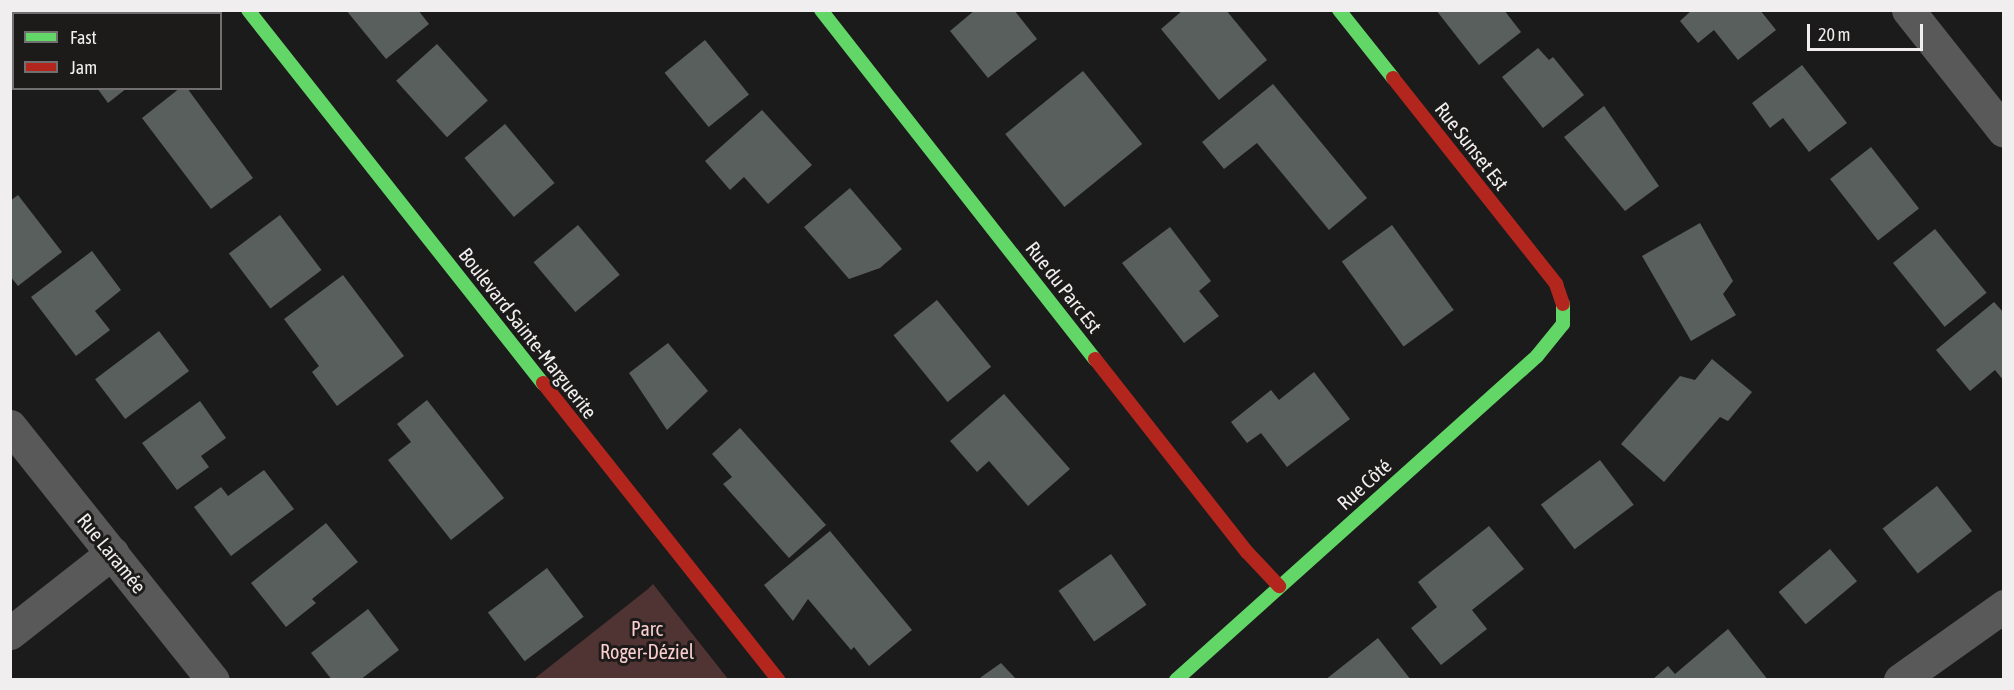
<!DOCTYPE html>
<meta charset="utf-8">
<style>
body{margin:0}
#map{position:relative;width:2014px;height:690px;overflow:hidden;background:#1c1b1b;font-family:"Asap Condensed",sans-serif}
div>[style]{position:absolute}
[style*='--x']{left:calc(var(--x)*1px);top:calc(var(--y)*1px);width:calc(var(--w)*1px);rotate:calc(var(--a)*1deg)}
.green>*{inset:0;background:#503333}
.building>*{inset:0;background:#585f5c;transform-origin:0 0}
.street>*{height:33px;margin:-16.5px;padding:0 16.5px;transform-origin:16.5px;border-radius:16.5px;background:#5a5959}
.fast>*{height:14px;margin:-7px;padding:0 7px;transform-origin:7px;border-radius:7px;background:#63d668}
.jam>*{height:14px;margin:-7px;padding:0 7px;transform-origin:7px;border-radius:7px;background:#b3261e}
span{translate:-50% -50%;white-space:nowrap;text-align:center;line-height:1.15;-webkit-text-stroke:6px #1d1a1a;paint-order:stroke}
.street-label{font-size:20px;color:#f0eeee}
.park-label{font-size:20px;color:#fbcfce}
.frame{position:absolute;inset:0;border:12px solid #f0eeee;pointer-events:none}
.legend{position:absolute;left:12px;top:12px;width:210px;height:78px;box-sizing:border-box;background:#1d1a1a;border:2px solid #716f6f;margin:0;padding:8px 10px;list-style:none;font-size:18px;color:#f0eeee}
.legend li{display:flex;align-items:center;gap:12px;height:30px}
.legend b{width:30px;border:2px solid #716f6f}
.scale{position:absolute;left:1807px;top:24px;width:116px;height:27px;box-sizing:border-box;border:3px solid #f0eeee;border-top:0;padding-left:8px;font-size:18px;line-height:21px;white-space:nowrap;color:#f0eeee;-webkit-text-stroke:4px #1d1a1a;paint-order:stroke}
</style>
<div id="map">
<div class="green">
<div style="clip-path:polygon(653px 584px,728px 679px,534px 679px,648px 589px)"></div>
</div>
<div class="building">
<div style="clip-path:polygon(346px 10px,418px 10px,429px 24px,386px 59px)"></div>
<div style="clip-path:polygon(975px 10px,1014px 10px,1037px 39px,988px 78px,950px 31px)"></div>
<div style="clip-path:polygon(1183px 10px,1226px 10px,1267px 60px,1219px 100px,1161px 29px)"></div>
<div style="clip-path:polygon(1436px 10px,1504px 10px,1521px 32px,1479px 65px)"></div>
<div style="clip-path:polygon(1692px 10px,1760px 10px,1776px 30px,1738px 60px,1714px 30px,1698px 43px,1680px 21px)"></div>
<div style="left:705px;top:40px;width:70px;height:52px;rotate:51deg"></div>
<div style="left:437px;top:44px;width:76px;height:55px;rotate:48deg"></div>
<div style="clip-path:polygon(1538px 48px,1549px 60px,1553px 57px,1584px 95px,1543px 128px,1502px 77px)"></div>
<div style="clip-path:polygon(1802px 65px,1847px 123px,1809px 152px,1783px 118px,1770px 128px,1752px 103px)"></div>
<div style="left:1083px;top:71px;width:94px;height:100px;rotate:51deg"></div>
<div style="clip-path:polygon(1273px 84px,1367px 198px,1329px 230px,1257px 143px,1224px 169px,1202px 142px)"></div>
<div style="clip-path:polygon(97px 88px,127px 88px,108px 103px)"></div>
<div style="clip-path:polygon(180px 88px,187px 88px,253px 178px,211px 209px,142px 118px)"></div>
<div style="clip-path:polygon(1604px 106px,1659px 186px,1625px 211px,1564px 137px)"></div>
<div style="clip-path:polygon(762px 110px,812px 165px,768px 204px,744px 177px,730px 190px,705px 161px)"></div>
<div style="left:505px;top:124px;width:77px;height:53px;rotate:50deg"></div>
<div style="left:1871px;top:147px;width:78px;height:52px;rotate:52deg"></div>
<div style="clip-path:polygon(850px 188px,902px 249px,880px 268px,849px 279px,804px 227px)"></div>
<div style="clip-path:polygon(18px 195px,62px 252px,18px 286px,10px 276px,10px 201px)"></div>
<div style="left:280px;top:215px;width:69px;height:64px;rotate:53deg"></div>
<div style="clip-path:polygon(1700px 223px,1733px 281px,1723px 294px,1736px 315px,1691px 341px,1642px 256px)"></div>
<div style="left:578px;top:225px;width:65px;height:58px;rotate:50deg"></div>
<div style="left:1392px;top:225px;width:105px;height:62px;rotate:54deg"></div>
<div style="clip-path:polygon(1170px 227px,1211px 281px,1199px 291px,1219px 316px,1184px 343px,1122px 263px)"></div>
<div style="left:1935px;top:229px;width:82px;height:54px;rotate:51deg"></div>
<div style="clip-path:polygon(92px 251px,121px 290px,95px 311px,110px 330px,76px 356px,31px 297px)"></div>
<div style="clip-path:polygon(343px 275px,404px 356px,337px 406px,312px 372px,319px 366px,284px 319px)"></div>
<div style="left:937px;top:300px;width:86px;height:56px;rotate:51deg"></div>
<div style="clip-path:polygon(1994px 302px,2004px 313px,2004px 381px,1995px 370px,1970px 391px,1936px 350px)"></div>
<div style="left:159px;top:331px;width:50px;height:80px;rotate:53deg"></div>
<div style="clip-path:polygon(668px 343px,708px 391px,667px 430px,629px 373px)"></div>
<div style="clip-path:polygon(1712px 359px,1752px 392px,1728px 421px,1720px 417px,1664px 482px,1621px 444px,1680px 376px,1695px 380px)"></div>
<div style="clip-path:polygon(1314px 372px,1350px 419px,1287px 467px,1261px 433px,1247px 443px,1231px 422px,1271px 390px,1279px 400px)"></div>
<div style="clip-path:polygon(1004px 394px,1070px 469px,1028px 506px,989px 461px,977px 472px,950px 441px)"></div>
<div style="clip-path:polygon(427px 400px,504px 498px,451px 540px,388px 460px,411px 442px,397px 424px)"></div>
<div style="clip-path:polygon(200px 401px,226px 438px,201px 456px,209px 467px,177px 490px,142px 443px)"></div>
<div style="clip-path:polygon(740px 428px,826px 525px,789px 558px,723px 484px,732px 477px,712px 454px)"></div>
<div style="left:1600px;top:460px;width:56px;height:74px;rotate:53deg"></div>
<div style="clip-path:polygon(264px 470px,294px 509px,231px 556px,194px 507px,221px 487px,228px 496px)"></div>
<div style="left:1937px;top:486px;width:57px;height:69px;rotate:52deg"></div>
<div style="clip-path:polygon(326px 523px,358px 562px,312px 599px,316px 603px,286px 627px,251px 583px)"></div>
<div style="clip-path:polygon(1489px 526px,1524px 569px,1472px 610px,1487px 629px,1441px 665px,1411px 628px,1437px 607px,1418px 582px)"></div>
<div style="clip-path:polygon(830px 531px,912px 630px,869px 666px,854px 647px,851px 650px,808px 599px,793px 621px,764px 585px)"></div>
<div style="left:1830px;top:549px;width:42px;height:67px;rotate:50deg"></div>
<div style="left:1111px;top:554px;width:62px;height:64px;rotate:55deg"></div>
<div style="left:547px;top:568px;width:61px;height:74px;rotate:53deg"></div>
<div style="clip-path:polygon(368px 609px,399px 650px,360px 680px,332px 680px,311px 653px)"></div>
<div style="clip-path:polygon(1728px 629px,1768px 680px,1652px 680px,1668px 666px,1675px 674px)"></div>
<div style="clip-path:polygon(1378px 638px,1411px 680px,1325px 680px)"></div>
<div style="clip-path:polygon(1001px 663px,1017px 680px,977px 680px)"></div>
</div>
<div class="street">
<div style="--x:1908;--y:10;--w:154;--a:51.6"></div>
<div style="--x:10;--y:426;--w:325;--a:51.4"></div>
<div style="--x:10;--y:633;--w:130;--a:-38.1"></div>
<div style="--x:1900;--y:680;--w:128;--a:-35.4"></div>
</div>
<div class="fast">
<div style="--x:248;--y:10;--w:476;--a:51.7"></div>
<div style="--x:821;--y:10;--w:444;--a:51.9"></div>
<div style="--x:1339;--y:10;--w:87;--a:51.5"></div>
<div style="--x:1176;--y:680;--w:485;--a:-41.9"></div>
<div style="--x:1537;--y:356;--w:41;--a:-50.9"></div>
<div style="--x:1563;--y:324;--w:20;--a:-90"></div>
</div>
<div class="jam">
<div style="--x:1393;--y:78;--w:263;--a:51.6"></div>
<div style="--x:1556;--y:284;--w:21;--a:71"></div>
<div style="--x:1095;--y:359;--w:246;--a:51.8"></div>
<div style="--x:1247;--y:552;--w:47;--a:46.7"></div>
<div style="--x:543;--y:383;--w:379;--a:51.6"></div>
</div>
<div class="street-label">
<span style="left:1472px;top:146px;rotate:52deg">Rue Sunset Est</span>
<span style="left:1064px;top:287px;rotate:52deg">Rue du Parc Est</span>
<span style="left:528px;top:333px;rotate:52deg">Boulevard Sainte-Marguerite</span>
<span style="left:1364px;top:484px;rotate:-42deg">Rue Côté</span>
<span style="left:112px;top:553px;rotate:51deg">Rue Laramée</span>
</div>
<div class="park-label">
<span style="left:647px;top:640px">Parc<br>Roger-Déziel</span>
</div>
<div class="frame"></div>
<ul class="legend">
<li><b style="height:8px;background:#63d668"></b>Fast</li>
<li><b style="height:8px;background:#b3261e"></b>Jam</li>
</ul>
<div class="scale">20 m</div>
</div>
